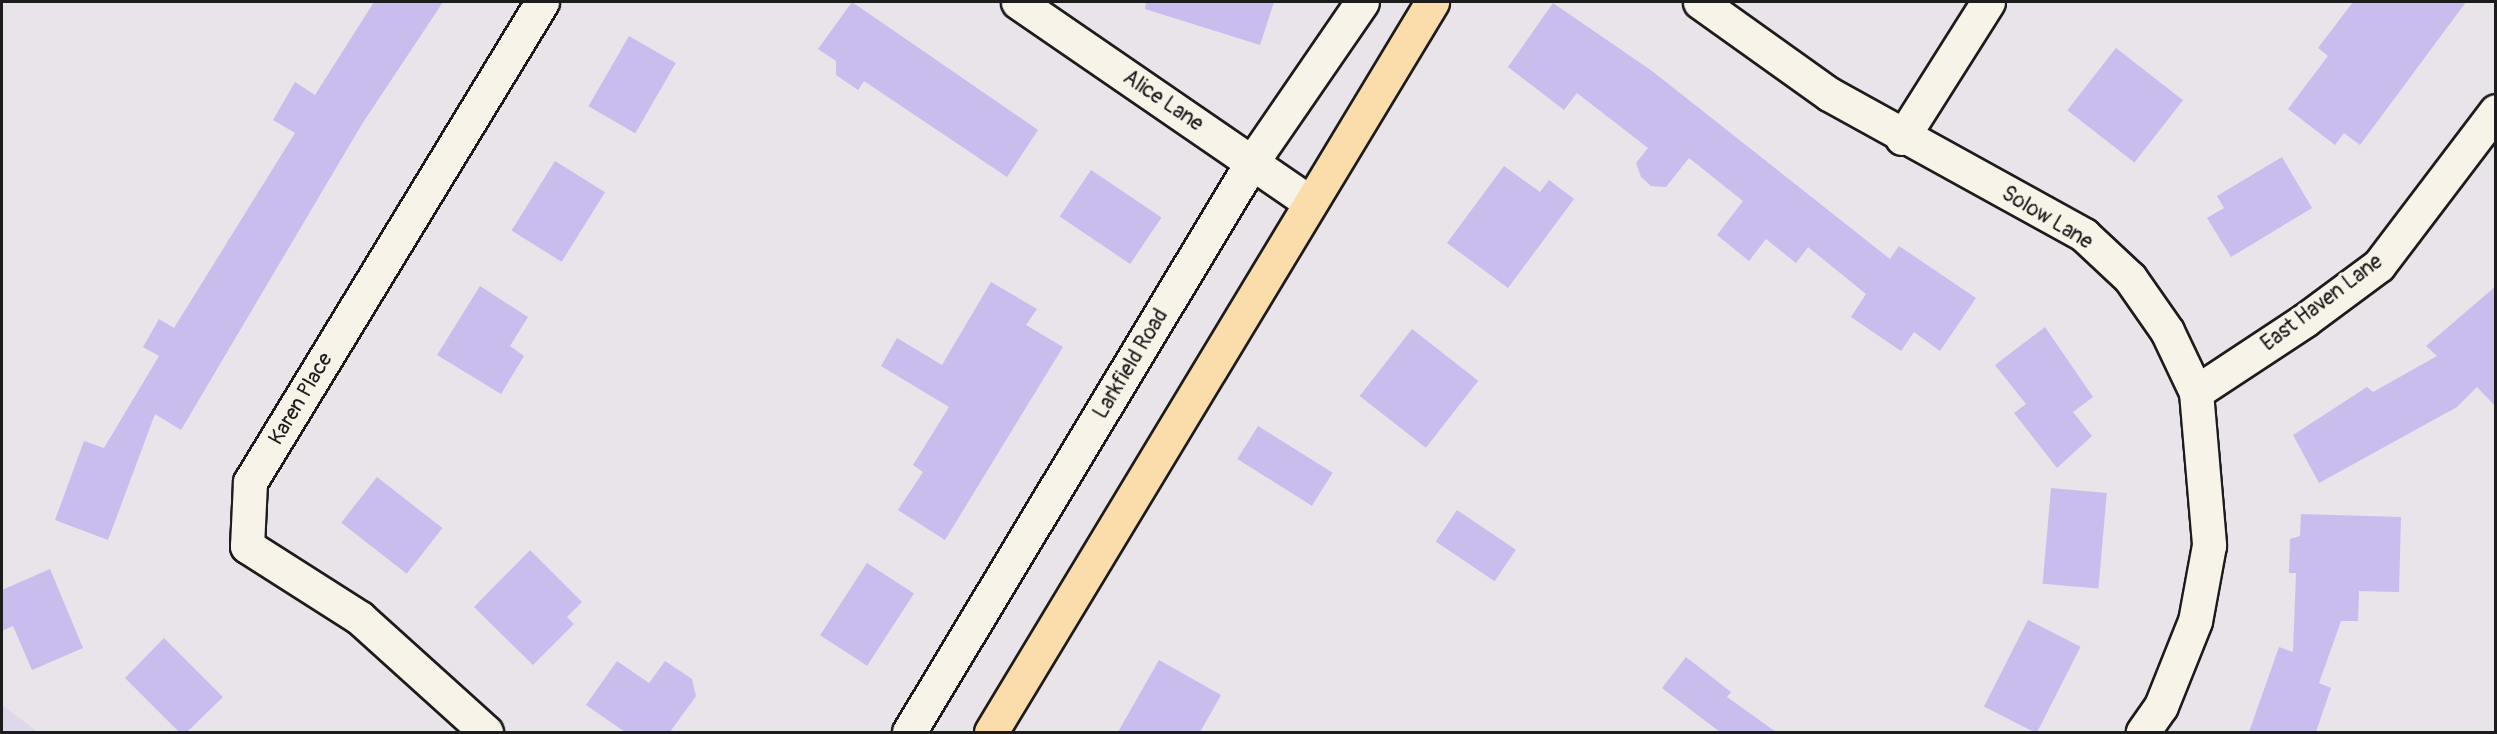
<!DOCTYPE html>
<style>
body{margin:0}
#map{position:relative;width:2497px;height:734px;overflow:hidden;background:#e9e3ea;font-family:Pangolin,sans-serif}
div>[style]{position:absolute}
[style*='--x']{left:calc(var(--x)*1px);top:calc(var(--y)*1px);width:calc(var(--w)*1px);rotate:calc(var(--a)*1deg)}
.built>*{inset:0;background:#dfd8eb}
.building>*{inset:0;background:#c9bdee;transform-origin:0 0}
.roads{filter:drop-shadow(2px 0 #1c1c1c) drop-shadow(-2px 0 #1c1c1c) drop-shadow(0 2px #1c1c1c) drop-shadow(0 -2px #1c1c1c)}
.minor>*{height:33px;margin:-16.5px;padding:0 16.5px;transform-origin:16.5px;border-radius:16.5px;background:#f7f3e8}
.major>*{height:33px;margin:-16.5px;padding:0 16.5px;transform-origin:16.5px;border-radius:16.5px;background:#fbddab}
span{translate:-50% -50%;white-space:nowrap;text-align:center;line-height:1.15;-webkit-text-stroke:6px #f7f3e8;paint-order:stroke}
.street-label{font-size:21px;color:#1c1c1c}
.frame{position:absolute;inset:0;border:3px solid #1c1c1c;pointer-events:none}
</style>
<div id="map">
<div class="built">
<div style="clip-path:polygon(2px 705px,38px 732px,2px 732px)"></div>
</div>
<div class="building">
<div style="clip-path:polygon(374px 2px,443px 2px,362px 124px,181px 430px,155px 414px,108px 540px,55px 520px,84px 441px,104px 448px,159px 356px,143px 347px,159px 319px,174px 328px,295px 133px,273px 120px,295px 82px,315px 95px)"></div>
<div style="clip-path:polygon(852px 2px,1038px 130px,1007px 177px,864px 81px,858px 90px,836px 75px,836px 61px,818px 49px)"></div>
<div style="clip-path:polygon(1146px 2px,1274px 2px,1260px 45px,1145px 9px)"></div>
<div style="clip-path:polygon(2353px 2px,2466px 2px,2360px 145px,2344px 133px,2335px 145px,2288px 109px,2328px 56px,2318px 48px)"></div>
<div style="clip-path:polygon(1553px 3px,1652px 71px,1890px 259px,1899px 246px,1976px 298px,1940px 351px,1914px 332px,1901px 351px,1851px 317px,1866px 294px,1808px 247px,1796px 263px,1766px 239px,1749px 261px,1717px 235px,1743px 201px,1689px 158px,1666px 187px,1651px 186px,1641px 177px,1636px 163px,1648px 148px,1577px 93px,1564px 110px,1508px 67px)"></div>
<div style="left:629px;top:36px;width:54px;height:81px;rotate:30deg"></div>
<div style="left:2116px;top:48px;width:85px;height:79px;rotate:38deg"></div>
<div style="clip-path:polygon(2282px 157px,2312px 208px,2231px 257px,2207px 218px,2224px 208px,2217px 196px)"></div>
<div style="left:555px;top:161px;width:59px;height:82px;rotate:32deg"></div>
<div style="clip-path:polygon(1504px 166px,1540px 192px,1549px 180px,1574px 199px,1508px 288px,1447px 243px)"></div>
<div style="left:1091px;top:170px;width:85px;height:56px;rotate:34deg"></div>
<div style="clip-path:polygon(991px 282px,1037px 309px,1026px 325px,1063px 347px,945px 540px,898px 510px,923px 472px,913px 465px,949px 407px,881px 366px,897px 338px,942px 365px)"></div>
<div style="clip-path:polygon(480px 286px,528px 317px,510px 346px,524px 356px,501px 394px,437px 355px)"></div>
<div style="clip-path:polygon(2496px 286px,2496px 407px,2477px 387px,2457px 407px,2319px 483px,2293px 435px,2367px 387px,2373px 392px,2437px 356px,2426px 346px)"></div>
<div style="clip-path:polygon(2045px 327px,2093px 397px,2073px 412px,2092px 436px,2057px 468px,2014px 413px,2026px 404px,1995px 365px)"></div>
<div style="left:1412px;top:329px;width:84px;height:85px;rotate:38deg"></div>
<div style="left:1258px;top:426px;width:88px;height:39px;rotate:32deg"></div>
<div style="left:377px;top:477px;width:83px;height:58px;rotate:38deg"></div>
<div style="left:2051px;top:488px;width:56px;height:96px;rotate:5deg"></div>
<div style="left:1457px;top:510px;width:71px;height:38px;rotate:34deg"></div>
<div style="clip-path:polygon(2301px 514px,2401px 517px,2399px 592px,2359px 591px,2358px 621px,2341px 621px,2319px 683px,2331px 688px,2316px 732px,2249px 732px,2279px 647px,2293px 652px,2296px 573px,2289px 573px,2290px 539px,2300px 536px)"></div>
<div style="clip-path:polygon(530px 550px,582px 602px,567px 617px,574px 624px,533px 665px,474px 607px)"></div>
<div style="left:867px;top:563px;width:56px;height:86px;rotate:33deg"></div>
<div style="clip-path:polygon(50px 569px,83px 648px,32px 670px,13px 626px,2px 631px,2px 590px)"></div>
<div style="left:2028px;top:620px;width:59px;height:97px;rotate:27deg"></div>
<div style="clip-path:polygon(164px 638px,223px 697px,187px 732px,179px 732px,125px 678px)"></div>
<div style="clip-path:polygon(1686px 657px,1731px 692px,1727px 697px,1776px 732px,1720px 732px,1662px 688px)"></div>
<div style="clip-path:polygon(1159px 660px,1221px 695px,1200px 732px,1118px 732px)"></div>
<div style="clip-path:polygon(617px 661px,649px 683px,665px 661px,692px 679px,696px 696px,670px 732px,625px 732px,586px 705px)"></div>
</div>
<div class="roads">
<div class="minor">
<div style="--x:1018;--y:2;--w:352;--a:34.5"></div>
<div style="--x:1700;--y:2;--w:158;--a:35.5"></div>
<div style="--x:1829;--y:94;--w:291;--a:28.9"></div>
<div style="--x:2084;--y:235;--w:63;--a:43.1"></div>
<div style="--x:2130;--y:278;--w:65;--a:55.1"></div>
<div style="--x:2167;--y:331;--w:68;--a:64.6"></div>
<div style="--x:2196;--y:392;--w:154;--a:85.1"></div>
<div style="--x:2209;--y:545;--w:77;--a:100.4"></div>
<div style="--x:2195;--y:621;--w:92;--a:111.8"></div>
<div style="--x:2161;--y:706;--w:32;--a:125"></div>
<div style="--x:1902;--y:138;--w:161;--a:-57.7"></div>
<div style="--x:2196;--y:392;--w:131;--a:-33.4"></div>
<div style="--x:2305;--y:320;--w:92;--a:-36.6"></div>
<div style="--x:2379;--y:265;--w:193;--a:-52.8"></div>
<div style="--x:486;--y:732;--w:170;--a:-137.9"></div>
<div style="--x:360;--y:618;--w:134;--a:-147.5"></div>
<div style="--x:247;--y:546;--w:64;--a:-87.3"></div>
<div style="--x:250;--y:482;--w:562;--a:-58.69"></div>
<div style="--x:909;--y:732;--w:665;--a:-58.96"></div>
<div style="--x:1252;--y:162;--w:194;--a:-55.5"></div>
</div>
<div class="major">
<div style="--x:991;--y:732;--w:853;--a:-58.86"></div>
</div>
</div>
<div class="street-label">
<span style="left:1163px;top:101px;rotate:34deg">Alice Lane</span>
<span style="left:2047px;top:218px;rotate:31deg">Solow Lane</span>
<span style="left:2322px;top:303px;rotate:-37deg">East Haven Lane</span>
<span style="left:1131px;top:364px;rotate:-59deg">Larkfield Road</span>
<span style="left:301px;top:399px;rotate:-59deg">Karen Place</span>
</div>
<div class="frame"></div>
</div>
